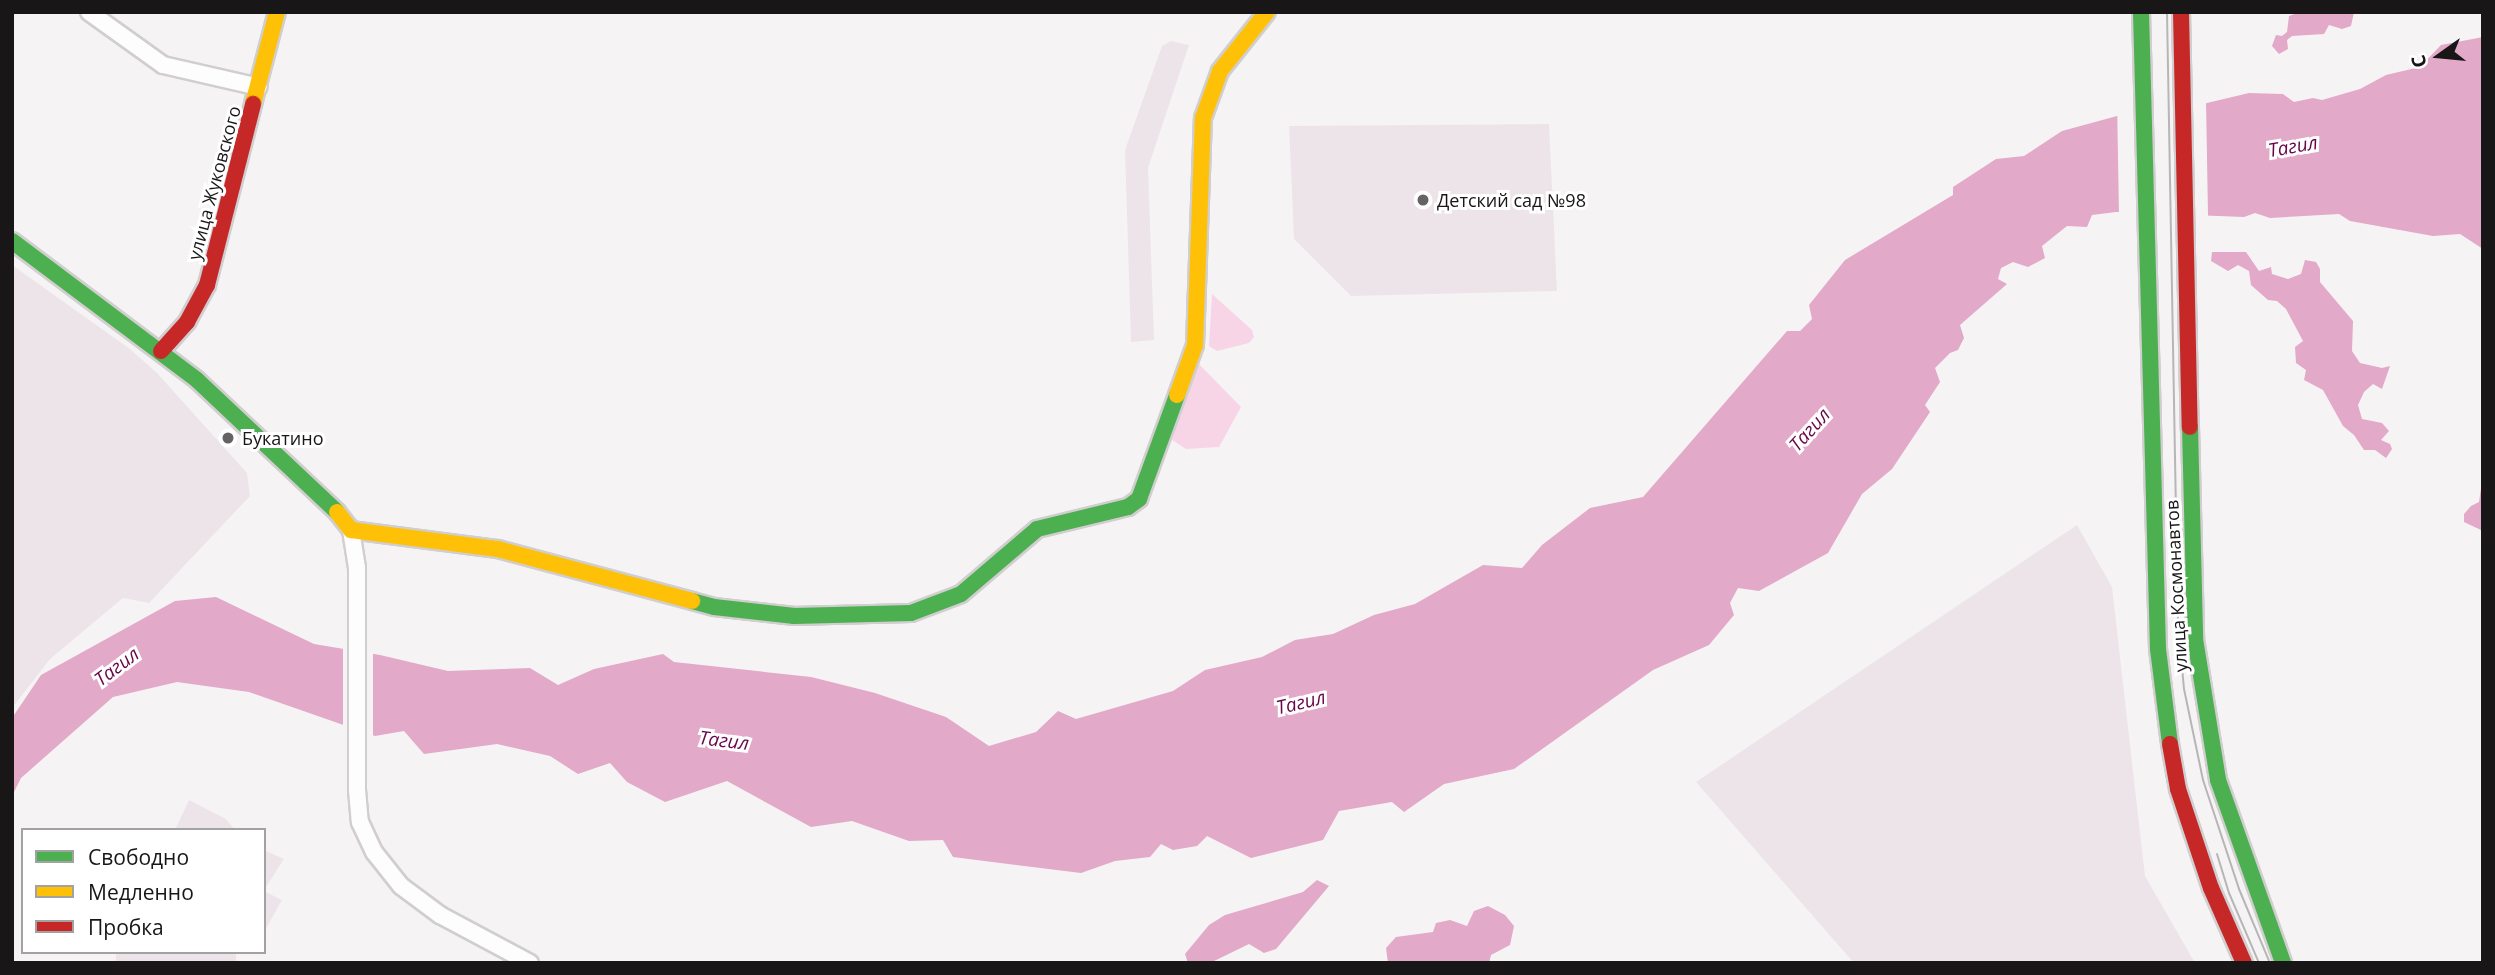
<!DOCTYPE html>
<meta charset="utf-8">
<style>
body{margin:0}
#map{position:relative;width:2495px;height:975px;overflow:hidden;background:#f6f3f5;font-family:"Open Sans",sans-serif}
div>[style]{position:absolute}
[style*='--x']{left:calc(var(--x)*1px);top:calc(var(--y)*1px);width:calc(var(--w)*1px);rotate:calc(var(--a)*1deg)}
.built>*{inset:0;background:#ede4e9;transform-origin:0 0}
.green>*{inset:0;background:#f7d5e7}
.water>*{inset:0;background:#e2a9c8}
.pier>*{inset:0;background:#f6f3f5;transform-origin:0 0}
.roads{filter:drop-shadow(2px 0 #d1ced0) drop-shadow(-2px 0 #d1ced0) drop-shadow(0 2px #d1ced0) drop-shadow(0 -2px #d1ced0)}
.street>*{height:16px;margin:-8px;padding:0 8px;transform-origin:8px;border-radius:8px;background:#fefdfe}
.fast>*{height:16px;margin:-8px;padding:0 8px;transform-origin:8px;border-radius:8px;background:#4caf50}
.slow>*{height:16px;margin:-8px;padding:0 8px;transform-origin:8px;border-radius:8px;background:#ffc107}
.jam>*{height:16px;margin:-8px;padding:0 8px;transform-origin:8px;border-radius:8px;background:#c62828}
.tram>*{height:2px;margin:-1px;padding:0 1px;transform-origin:1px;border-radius:1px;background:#b7b6b7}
.dots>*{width:19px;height:19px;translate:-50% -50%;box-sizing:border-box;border:4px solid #fff;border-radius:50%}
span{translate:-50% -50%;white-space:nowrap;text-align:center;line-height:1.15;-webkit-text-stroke:6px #fff;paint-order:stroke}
.street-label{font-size:18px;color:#181617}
.poi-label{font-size:18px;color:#181617}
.left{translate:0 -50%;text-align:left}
.water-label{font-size:19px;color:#680649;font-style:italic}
.frame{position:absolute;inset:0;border:14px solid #181617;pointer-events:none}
.legend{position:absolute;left:21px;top:828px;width:245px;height:126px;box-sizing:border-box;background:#fff;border:2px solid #a3a2a2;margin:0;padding:9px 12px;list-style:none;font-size:21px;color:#181617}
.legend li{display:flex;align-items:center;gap:14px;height:35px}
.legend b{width:35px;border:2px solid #a3a2a2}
.north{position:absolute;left:2404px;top:21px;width:70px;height:70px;-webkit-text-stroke:5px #fff;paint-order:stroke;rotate:255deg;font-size:19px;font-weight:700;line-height:28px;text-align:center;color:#181617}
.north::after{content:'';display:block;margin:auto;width:24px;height:32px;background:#181617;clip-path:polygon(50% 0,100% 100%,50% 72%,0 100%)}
</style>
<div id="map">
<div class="built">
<div style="clip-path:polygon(1171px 41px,1189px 45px,1148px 168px,1154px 340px,1131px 342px,1125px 150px,1162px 46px)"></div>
<div style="clip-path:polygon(1549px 124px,1557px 291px,1351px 296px,1294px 239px,1289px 126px)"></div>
<div style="clip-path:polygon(12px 265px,130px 349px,157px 373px,247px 473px,250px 496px,149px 603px,123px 598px,50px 659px,12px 708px)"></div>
<div style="clip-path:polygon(2077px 525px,2112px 587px,2145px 876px,2195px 963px,1854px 963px,1696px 782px)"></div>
<div style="clip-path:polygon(189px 800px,226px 819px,235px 830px,175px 830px)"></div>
<div style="clip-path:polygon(264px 850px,284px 859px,264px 890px)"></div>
<div style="clip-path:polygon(264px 891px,282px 900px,264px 932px)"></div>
<div style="left:116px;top:952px;width:120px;height:12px"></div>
</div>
<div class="green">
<div style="clip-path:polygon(1212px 294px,1252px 330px,1254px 337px,1249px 343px,1217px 351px,1209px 346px)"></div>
<div style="clip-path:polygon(1196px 361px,1241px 407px,1219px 447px,1186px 449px,1172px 440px)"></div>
</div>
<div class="water">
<div style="clip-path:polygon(2300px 12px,2354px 12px,2351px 26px,2342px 29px,2329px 25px,2324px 34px,2292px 36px,2287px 40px,2288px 49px,2279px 54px,2272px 46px,2276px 35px,2282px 36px,2287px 32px,2289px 16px)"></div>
<div style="clip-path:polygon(2483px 37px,2483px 249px,2460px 234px,2433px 236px,2350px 221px,2339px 214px,2270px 218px,2255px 213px,2244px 217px,2116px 212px,2092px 215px,2087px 227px,2067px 226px,2042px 246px,2045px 258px,2028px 267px,2013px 262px,2001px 268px,1998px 279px,2007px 284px,1960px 325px,1964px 338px,1958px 350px,1950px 353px,1935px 368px,1940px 382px,1925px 405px,1930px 412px,1892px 469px,1862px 494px,1828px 553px,1759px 591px,1738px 588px,1730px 603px,1734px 615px,1709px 645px,1653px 670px,1514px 769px,1444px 784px,1404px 812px,1392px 802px,1339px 811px,1323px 840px,1251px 858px,1207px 836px,1197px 846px,1173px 850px,1161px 844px,1150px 857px,1115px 861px,1081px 873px,953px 857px,943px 840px,909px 841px,852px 821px,811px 827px,727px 781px,665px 802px,627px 782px,610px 763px,578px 774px,550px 756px,497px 744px,424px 754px,404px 731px,375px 736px,249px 692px,177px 682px,113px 697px,21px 778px,12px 796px,12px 718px,41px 675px,175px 601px,216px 597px,314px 644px,380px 655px,448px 671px,530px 668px,558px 685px,594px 669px,663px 654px,674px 662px,811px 677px,875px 693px,946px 717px,989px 746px,1036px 732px,1058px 711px,1076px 719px,1173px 691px,1205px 670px,1262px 657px,1295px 640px,1333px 634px,1374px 615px,1415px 604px,1483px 565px,1522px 568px,1542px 545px,1590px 508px,1643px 497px,1787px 331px,1800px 331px,1812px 319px,1809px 305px,1845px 260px,1953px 195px,1953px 187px,1996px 159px,2024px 156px,2062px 131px,2117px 116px,2207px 103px,2249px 93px,2283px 94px,2294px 102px,2313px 98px,2322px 100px,2360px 89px,2386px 75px,2420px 67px,2441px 45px)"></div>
<div style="clip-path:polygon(2212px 252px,2246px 252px,2259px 271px,2271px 267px,2272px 274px,2288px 279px,2301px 274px,2305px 260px,2316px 262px,2320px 269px,2320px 282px,2353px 321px,2352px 351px,2360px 363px,2382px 368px,2390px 366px,2382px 389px,2373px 384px,2364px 392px,2358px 405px,2362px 419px,2382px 423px,2389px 431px,2381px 440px,2390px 444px,2392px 449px,2386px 458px,2375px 450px,2364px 450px,2354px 435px,2343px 426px,2323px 390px,2304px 380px,2306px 370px,2296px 363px,2295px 347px,2303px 341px,2286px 309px,2277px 301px,2268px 300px,2251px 285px,2249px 271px,2238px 265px,2228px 271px,2211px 261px)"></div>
<div style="clip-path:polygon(2483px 475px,2483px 531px,2464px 522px,2464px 514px,2471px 506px,2479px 502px)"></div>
<div style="clip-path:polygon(1317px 880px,1329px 886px,1276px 949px,1264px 953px,1249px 944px,1210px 963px,1188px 963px,1185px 954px,1209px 925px,1225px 915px,1303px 892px)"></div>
<div style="clip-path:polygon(1488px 906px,1505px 915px,1514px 926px,1510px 945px,1491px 955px,1489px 963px,1388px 963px,1386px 948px,1396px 937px,1433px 932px,1436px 923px,1450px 920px,1467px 926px,1474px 911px)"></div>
</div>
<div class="pier">
<div style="left:2206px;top:100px;width:119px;height:89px;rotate:89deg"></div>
<div style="clip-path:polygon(343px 645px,373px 650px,373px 739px,343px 730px)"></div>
</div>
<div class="roads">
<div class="street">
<div style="--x:89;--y:12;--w:91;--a:35.6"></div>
<div style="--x:163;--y:65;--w:98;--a:12.9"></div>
<div style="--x:351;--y:530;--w:38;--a:81"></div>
<div style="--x:357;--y:568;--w:222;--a:90"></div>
<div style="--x:357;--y:790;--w:32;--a:85"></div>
<div style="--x:360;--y:822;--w:33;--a:65"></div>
<div style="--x:374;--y:852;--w:43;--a:51.5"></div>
<div style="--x:401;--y:886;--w:49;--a:36.6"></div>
<div style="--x:440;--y:915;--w:102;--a:28.1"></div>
</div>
<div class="fast">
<div style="--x:2141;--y:12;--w:637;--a:88.47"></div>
<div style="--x:2158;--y:649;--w:96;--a:82.8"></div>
<div style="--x:12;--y:241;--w:231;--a:36.9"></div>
<div style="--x:197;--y:380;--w:192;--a:43.3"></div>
<div style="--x:2190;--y:427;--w:212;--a:88.6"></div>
<div style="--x:2195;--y:639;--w:143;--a:80.7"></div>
<div style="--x:2218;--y:780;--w:194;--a:70.4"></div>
<div style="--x:692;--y:601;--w:23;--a:15"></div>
<div style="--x:714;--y:607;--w:81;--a:6.4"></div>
<div style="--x:794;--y:616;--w:117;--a:-1.5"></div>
<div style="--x:911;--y:613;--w:53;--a:-20.8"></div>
<div style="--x:961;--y:594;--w:100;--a:-40.5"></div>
<div style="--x:1037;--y:529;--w:94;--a:-13.6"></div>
<div style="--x:1128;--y:507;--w:14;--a:-36"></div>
<div style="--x:1139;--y:499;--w:111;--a:-69.9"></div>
</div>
<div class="slow">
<div style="--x:253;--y:104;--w:95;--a:-75.4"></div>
<div style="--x:1177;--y:395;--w:53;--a:-70.2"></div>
<div style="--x:1195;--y:345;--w:227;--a:-88"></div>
<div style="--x:1203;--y:118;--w:50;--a:-70.1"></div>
<div style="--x:1220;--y:71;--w:75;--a:-51.5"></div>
<div style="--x:337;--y:512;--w:23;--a:52"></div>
<div style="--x:351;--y:530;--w:148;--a:7.4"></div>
<div style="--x:498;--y:549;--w:201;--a:15"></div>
</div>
<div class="jam">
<div style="--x:2181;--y:12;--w:415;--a:88.8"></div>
<div style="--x:161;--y:351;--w:39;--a:-48"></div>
<div style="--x:187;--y:322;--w:42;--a:-61.6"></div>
<div style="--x:207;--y:285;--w:187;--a:-75.7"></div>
<div style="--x:2170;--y:744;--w:46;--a:79.9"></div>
<div style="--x:2178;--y:789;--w:104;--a:71.6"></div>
<div style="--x:2211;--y:888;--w:82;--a:66.3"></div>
</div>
</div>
<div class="tram">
<div style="--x:2167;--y:12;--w:610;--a:88.97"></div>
<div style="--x:2178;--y:622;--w:67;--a:84.9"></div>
<div style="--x:2184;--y:689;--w:93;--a:78.2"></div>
<div style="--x:2203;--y:780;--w:115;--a:71.7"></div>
<div style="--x:2239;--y:889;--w:80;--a:67.3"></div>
<div style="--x:2217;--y:854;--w:41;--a:72.9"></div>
<div style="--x:2229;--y:893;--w:76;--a:66.8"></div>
</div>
<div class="dots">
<div style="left:1423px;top:200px;background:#666365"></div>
<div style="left:228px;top:438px;background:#666365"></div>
</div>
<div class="street-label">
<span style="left:214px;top:183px;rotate:-75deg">улица Жуковского</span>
<span style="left:2176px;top:586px;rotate:-93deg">улица Космонавтов</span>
</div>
<div class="poi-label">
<span class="left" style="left:1437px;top:200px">Детский сад №98</span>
<span class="left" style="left:242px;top:438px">Букатино</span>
</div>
<div class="water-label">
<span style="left:2293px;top:147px;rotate:-10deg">Тагил</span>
<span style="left:1810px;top:430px;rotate:-48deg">Тагил</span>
<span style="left:117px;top:667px;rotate:-37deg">Тагил</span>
<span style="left:1301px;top:703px;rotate:-13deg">Тагил</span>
<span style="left:724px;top:741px;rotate:7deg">Тагил</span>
</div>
<div class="frame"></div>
<ul class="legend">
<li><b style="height:9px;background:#4caf50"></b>Свободно</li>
<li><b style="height:9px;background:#ffc107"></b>Медленно</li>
<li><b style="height:9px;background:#c62828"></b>Пробка</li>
</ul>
<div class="north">С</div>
</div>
